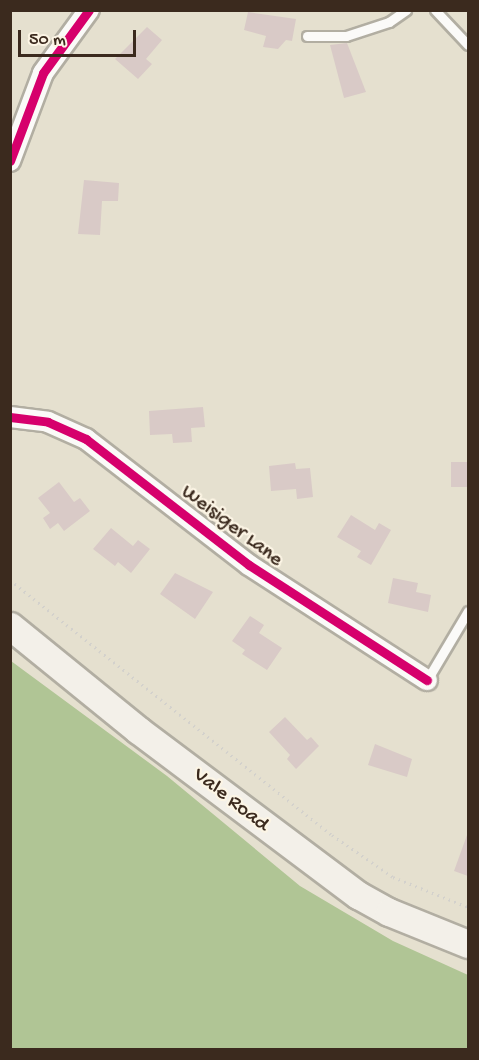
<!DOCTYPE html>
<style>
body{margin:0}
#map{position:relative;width:479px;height:1060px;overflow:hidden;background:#e5e0cf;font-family:"Gochi Hand",sans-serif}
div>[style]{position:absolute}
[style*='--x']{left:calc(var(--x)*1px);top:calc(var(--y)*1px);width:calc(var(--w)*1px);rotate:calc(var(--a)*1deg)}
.forest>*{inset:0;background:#b0c595}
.building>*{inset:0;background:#d9cac7;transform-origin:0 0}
.path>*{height:3px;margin-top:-1.5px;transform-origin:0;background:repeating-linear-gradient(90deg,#d3d1cc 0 1.5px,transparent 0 6px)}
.roads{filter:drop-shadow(2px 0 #b2aea2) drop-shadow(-2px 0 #b2aea2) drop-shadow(0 2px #b2aea2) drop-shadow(0 -2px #b2aea2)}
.lane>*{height:9px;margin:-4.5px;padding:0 4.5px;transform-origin:4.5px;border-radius:4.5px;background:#fbfaf8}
.street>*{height:20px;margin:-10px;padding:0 10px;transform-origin:10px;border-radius:10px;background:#fbfaf8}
.secondary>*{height:27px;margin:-13.5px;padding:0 13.5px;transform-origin:13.5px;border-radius:13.5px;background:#f3f0e9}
.cycleway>*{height:9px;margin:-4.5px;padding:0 4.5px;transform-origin:4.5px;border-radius:4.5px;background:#d6006c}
span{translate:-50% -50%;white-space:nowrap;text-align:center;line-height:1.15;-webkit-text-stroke:4.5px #fcf5e5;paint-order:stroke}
.street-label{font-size:21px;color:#3b2a1e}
.frame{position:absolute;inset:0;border:12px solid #3b2a1e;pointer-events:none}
.scale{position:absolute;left:18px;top:30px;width:118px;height:27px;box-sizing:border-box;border:3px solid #3b2a1e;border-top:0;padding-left:8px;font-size:18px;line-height:21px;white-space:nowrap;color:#3b2a1e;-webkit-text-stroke:4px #fcf5e5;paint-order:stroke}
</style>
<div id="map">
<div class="forest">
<div style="clip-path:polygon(11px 661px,167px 776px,300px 886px,393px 941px,468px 975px,468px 1049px,11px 1049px)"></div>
</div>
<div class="building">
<div style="clip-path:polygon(248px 12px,296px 19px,292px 41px,286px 40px,278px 49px,263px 47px,266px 36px,244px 30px)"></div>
<div style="clip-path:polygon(147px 27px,162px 40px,146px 59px,152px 64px,138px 79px,115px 59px)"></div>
<div style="clip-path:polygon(347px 43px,366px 92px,344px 98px,330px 45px)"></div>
<div style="clip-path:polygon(84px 180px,119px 183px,118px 201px,102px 201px,100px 235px,78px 234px)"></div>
<div style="clip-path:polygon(203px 407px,205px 427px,191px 428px,192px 442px,173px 443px,172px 434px,150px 435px,149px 411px)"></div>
<div style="left:451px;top:462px;width:17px;height:25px"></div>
<div style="clip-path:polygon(295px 463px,296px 469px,310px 468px,313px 497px,297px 499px,296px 489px,271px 491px,269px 466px)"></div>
<div style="clip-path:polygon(59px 482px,74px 502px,80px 498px,90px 511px,64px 531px,58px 523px,50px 529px,43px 518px,50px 513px,38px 498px)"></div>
<div style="clip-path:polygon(351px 515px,375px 530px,379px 523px,391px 530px,371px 565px,357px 557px,361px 551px,337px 537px)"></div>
<div style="clip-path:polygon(111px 528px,133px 546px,138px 540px,150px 549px,131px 573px,118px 562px,115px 566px,93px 549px)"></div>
<div style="clip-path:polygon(175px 573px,213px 592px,195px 619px,160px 594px)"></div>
<div style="clip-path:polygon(393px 578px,418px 583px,416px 592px,431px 595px,428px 612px,388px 603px)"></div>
<div style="clip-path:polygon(250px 616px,264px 625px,259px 633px,282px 648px,267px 670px,242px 654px,245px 650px,232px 641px)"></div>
<div style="clip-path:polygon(285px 717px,307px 740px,311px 737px,319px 746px,296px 769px,287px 759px,290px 755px,269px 732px)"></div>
<div style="clip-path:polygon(375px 744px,412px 759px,407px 777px,368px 765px)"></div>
<div style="clip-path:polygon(467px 835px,468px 835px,468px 876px,454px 871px)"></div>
</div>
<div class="path">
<div style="--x:10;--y:580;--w:411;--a:38.4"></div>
<div style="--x:332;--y:835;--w:74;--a:34.5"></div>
<div style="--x:393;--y:877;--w:81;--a:21.8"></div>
</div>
<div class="roads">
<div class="lane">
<div style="--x:435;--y:10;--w:48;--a:46.7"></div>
<div style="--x:307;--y:36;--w:39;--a:0"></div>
<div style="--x:346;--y:36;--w:45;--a:-18"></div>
<div style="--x:389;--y:22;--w:21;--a:-35"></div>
<div style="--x:427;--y:680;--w:80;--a:-59.3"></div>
</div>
<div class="street">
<div style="--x:10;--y:161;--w:94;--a:-69.4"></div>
<div style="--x:43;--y:73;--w:78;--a:-53.9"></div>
<div style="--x:10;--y:417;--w:38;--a:7"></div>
<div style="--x:48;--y:422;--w:42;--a:24.1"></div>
<div style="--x:86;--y:439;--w:206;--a:37.7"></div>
<div style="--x:249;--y:565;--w:212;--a:32.9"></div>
</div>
<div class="secondary">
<div style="--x:10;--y:626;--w:165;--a:39.1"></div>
<div style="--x:138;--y:730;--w:275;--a:36.9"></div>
<div style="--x:358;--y:895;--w:35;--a:29"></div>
<div style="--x:389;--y:912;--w:85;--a:22.1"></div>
</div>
</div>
<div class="cycleway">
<div style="--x:10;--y:161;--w:94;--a:-69.4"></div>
<div style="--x:43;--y:73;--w:78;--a:-53.9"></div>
<div style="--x:10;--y:417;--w:38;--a:7"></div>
<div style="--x:48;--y:422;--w:42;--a:24.1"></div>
<div style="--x:86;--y:439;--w:206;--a:37.7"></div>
<div style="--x:249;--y:565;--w:212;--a:32.9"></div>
</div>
<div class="street-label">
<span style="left:231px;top:527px;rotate:37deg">Weisiger Lane</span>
<span style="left:230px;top:801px;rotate:38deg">Vale Road</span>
</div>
<div class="frame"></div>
<div class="scale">50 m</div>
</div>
